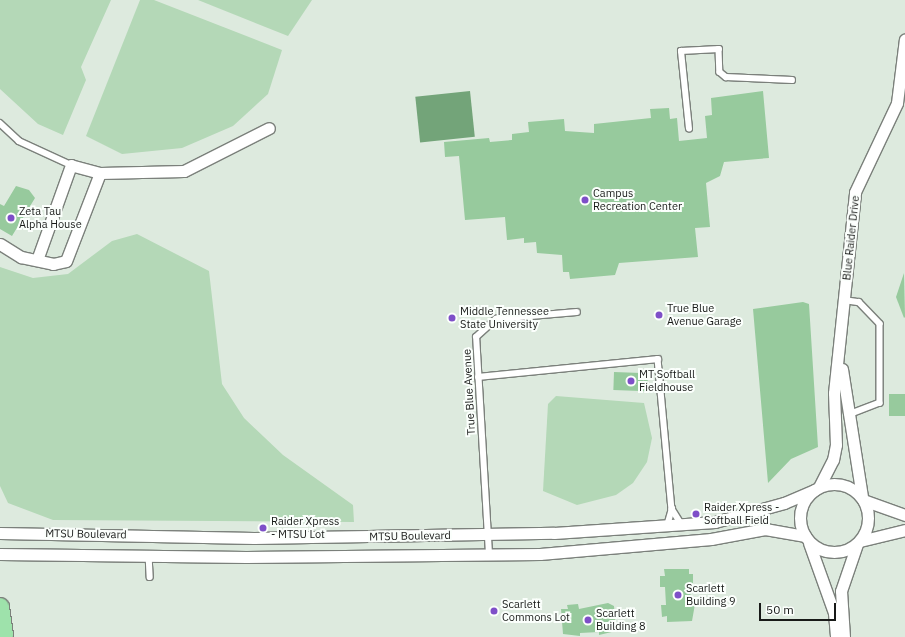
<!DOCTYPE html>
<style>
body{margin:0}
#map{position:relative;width:905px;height:637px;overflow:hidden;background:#ecf2ed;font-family:"IBM Plex Sans",sans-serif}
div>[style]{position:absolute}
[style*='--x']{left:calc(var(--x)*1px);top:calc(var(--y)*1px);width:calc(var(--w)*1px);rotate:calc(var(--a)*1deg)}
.built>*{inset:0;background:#ddeade;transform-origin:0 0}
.green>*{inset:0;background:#b4d8b7}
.water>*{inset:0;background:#73a479;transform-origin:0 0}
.building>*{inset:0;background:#97ca9d;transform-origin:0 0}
.roads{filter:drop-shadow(1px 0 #7b807b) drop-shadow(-1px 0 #7b807b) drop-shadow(0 1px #7b807b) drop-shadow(0 -1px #7b807b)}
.lane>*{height:5.5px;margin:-2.75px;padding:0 2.75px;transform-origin:2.75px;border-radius:2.75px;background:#fff}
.street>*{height:11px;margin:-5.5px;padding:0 5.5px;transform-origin:5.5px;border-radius:5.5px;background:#fff}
.street>.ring{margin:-5.5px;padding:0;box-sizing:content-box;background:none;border:11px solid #fff;border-radius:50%}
.primary>*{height:18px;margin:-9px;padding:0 9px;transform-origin:9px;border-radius:9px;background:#9ee2ab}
.dots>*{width:11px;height:11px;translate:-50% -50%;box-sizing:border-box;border:2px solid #fbfffc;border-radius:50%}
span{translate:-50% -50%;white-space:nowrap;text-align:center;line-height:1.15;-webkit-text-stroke:4px #fbfffc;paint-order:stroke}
.poi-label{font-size:11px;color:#181a18}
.left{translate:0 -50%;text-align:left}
.street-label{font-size:11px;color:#181a18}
.scale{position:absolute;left:759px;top:603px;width:77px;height:18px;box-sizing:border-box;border:2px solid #181a18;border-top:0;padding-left:5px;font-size:12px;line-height:14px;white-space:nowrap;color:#181a18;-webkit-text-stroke:3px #fbfffc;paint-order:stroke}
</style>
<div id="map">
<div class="built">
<div style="left:0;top:0;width:905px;height:637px"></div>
</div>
<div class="green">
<div style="clip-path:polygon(0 0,111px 0,81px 67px,86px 80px,63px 135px,38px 124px,0 89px)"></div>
<div style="clip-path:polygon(140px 0,154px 0,282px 50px,268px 94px,233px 126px,182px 148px,122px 154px,86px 136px)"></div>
<div style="clip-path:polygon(198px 0,312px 0,288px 36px)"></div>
<div style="clip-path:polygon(137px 234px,209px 271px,222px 384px,244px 418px,283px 455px,353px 505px,354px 522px,53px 520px,8px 503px,0 486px,0 267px,33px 278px,68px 274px,112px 241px)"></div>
<div style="clip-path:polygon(556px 396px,644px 403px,652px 438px,647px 462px,633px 483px,616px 495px,577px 505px,543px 491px,548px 404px)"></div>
</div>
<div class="water">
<div style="left:470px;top:91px;width:46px;height:55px;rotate:84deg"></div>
</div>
<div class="building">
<div style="clip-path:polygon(763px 91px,769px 158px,724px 162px,720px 176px,706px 183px,710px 227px,695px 228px,698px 257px,619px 263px,615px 275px,570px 279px,569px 272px,563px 272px,562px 255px,537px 253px,536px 242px,524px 243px,524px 238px,507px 240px,505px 217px,465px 220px,459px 156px,445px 157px,444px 142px,489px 138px,490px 142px,512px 140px,512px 134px,529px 132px,528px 122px,564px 119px,565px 131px,594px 133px,594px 124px,651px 118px,650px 109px,669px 108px,670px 119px,677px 118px,679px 141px,707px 138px,705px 116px,712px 115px,711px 98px)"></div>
<div style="clip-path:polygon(16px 186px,29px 190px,35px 198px,12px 236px,0 229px,0 204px,4px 206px)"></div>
<div style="clip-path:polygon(904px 273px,905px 317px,904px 318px,896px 297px)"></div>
<div style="clip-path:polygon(803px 302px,809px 304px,818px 447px,791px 459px,768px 483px,753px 309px)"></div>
<div style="left:614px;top:372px;width:34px;height:18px;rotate:2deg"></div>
<div style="left:905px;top:394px;width:22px;height:16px;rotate:90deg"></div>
<div style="clip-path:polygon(664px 569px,689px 569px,689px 574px,693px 574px,693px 586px,690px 586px,691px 604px,695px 604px,692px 621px,667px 622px,667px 616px,662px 617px,661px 605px,666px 605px,665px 587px,660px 587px,660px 576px,665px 576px)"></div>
<div style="clip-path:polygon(608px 603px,614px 606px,616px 631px,599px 635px,599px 632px,580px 633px,580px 636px,563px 634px,561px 609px,568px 609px,567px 605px,578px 604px,579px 609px)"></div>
</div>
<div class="roads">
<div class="lane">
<div style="--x:0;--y:123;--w:26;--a:43"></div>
<div style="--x:19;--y:141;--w:57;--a:24.8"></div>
<div style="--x:689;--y:129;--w:78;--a:-95.9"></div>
<div style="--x:681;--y:51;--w:38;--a:-3"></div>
<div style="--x:719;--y:49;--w:23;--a:88"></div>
<div style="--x:720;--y:72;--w:8;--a:40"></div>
<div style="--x:726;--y:77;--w:66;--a:2.6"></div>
<div style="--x:844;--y:300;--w:15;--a:8"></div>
<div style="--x:859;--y:302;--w:30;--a:46"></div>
<div style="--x:880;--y:324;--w:79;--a:90"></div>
<div style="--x:880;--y:403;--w:34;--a:159"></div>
<div style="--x:478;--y:377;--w:181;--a:-5.7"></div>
<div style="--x:658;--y:359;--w:151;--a:84.7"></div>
<div style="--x:667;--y:526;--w:18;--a:-74"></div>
<div style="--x:672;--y:509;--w:19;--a:58"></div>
<div style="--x:489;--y:554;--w:217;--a:-93.4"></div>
<div style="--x:476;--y:337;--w:27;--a:-42"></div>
<div style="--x:496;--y:319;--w:81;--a:-4.9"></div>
<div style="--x:149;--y:555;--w:22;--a:87"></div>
</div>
<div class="street">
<div style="--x:100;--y:173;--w:84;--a:-1.4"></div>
<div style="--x:184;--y:171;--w:95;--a:-26.8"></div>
<div style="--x:0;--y:244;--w:25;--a:32"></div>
<div style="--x:21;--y:257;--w:33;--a:12"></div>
<div style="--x:53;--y:264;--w:13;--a:-13"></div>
<div style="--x:66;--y:261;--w:94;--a:-68.9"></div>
<div style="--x:100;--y:173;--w:30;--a:-165"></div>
<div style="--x:71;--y:165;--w:101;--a:109.7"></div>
<div style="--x:842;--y:369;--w:130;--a:81.1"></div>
<div class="ring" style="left:800px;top:484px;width:57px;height:57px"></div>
<div style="--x:819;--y:487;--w:30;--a:-63"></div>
<div style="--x:833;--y:460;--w:15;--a:-79"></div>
<div style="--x:836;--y:445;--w:52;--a:-92.2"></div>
<div style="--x:834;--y:393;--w:202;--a:-84"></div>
<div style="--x:855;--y:192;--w:98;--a:-64.7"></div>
<div style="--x:897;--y:103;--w:64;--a:-82.9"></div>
<div style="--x:863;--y:500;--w:45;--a:19.7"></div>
<div style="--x:0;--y:533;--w:254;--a:1.1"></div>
<div style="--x:254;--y:538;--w:300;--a:-1"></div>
<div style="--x:554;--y:533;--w:161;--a:-3.9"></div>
<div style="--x:715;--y:522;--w:72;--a:-15.4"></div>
<div style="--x:784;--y:503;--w:33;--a:-23"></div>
<div style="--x:860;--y:541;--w:46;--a:-13.7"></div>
<div style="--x:809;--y:543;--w:74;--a:70.3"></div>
<div style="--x:834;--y:613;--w:24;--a:85"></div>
<div style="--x:0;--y:554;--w:246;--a:0.7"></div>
<div style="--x:246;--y:557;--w:294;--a:-0.6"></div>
<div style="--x:540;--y:554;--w:172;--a:-5"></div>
<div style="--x:711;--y:539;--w:55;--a:-10.5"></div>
<div style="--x:765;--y:529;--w:41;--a:9.9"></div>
<div style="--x:844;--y:637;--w:46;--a:-93.7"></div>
<div style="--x:841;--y:591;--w:50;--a:-71.2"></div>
</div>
<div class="primary">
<div style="--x:0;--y:607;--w:30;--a:82"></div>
</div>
</div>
<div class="dots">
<div style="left:585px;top:200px;background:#7e4fc8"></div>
<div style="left:11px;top:218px;background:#7e4fc8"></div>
<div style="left:659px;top:315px;background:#7e4fc8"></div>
<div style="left:452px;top:318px;background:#7e4fc8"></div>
<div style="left:631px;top:381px;background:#7e4fc8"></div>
<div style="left:696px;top:514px;background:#7e4fc8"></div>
<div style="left:263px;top:528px;background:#7e4fc8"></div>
<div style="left:678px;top:595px;background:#7e4fc8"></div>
<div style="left:494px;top:611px;background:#7e4fc8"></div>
<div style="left:588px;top:620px;background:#7e4fc8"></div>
</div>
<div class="poi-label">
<span class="left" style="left:593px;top:200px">Campus<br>Recreation Center</span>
<span class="left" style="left:19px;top:218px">Zeta Tau<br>Alpha House</span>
<span class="left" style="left:667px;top:315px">True Blue<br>Avenue Garage</span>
<span class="left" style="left:460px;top:318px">Middle Tennessee<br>State University</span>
<span class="left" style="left:639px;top:381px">MT Softball<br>Fieldhouse</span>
<span class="left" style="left:704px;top:514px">Raider Xpress -<br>Softball Field</span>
<span class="left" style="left:271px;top:528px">Raider Xpress<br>- MTSU Lot</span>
<span class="left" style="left:686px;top:595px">Scarlett<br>Building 9</span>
<span class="left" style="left:502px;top:611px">Scarlett<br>Commons Lot</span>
<span class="left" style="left:596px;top:620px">Scarlett<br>Building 8</span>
</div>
<div class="street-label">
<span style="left:851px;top:238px;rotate:-84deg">Blue Raider Drive</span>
<span style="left:469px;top:392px;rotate:-93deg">True Blue Avenue</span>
<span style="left:86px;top:534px;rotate:1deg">MTSU Boulevard</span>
<span style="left:410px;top:536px;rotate:-1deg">MTSU Boulevard</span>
</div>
<div class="scale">50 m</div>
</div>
